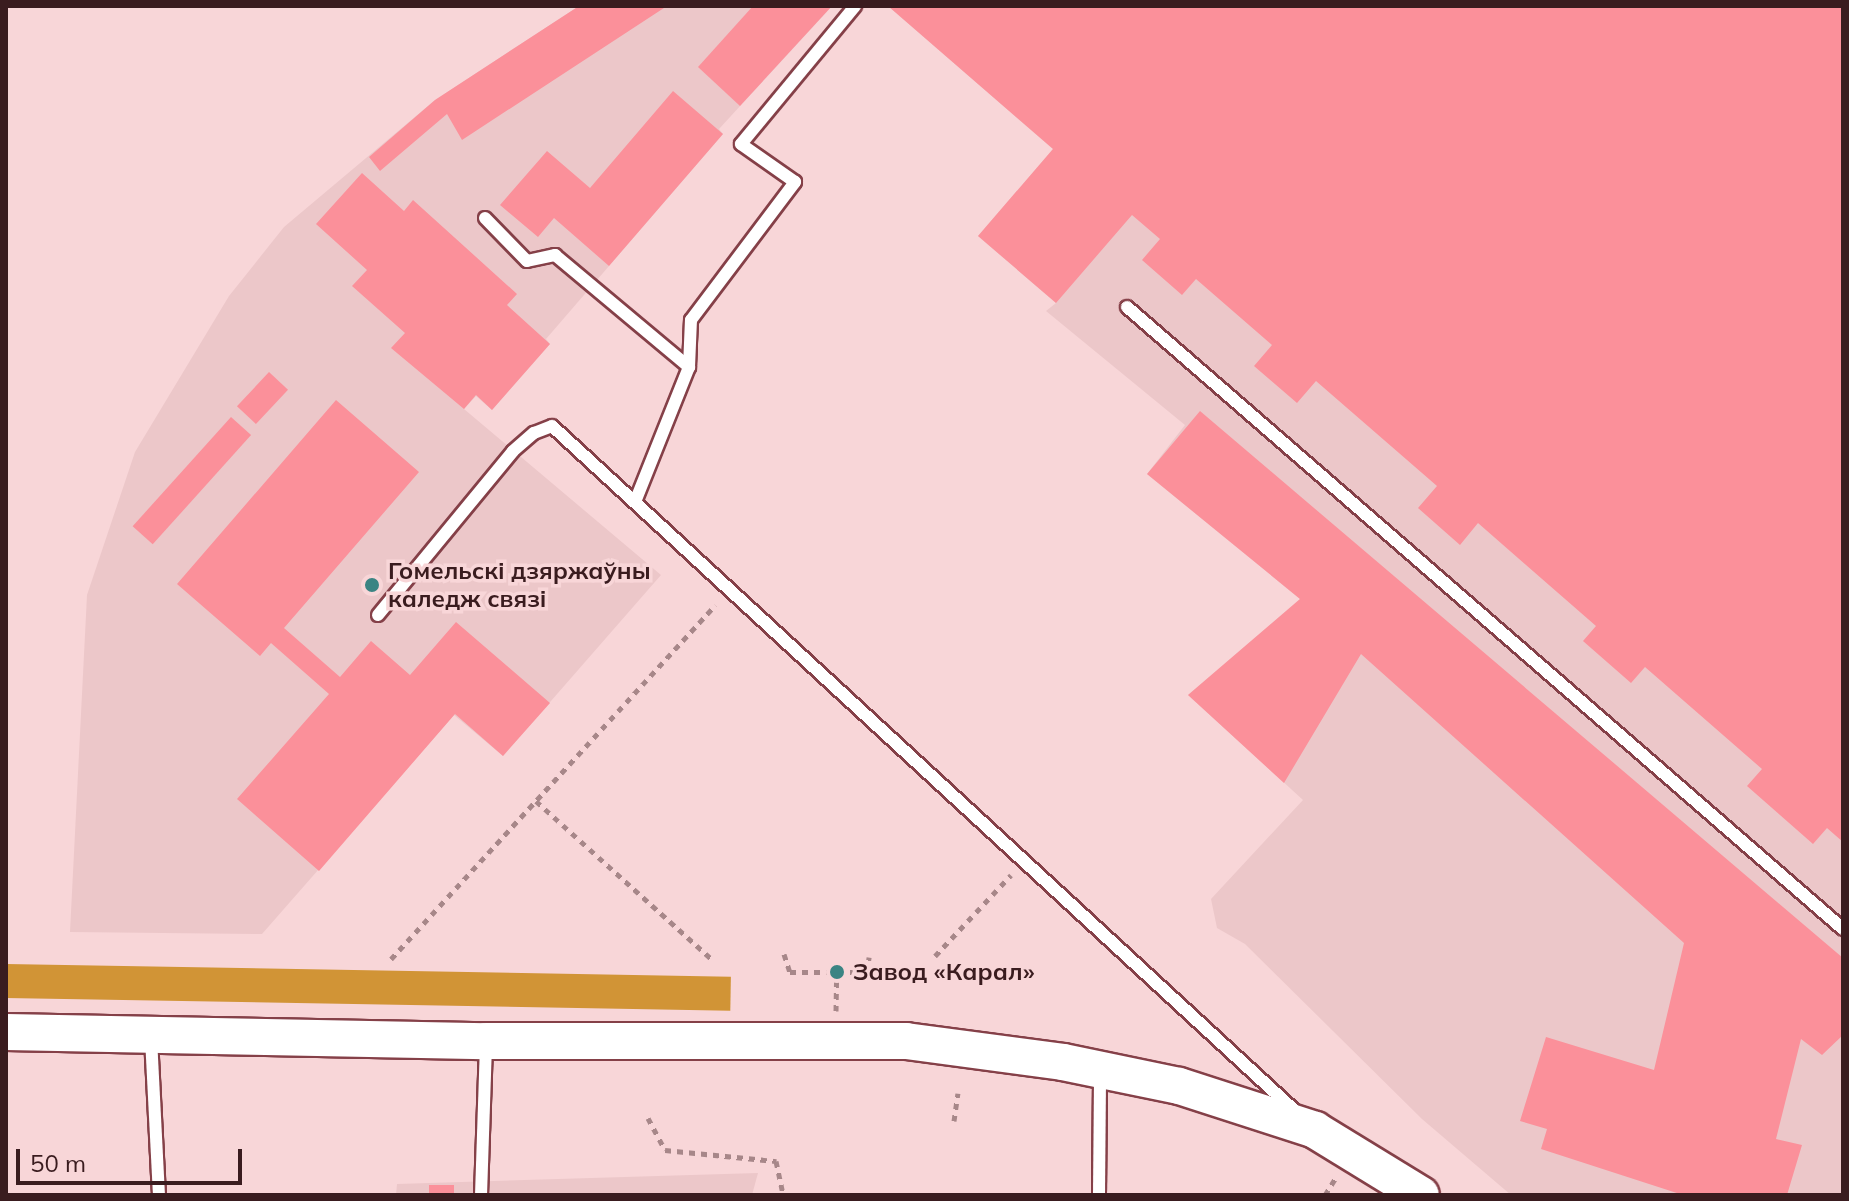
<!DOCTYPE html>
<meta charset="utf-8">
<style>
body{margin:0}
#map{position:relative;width:1849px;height:1201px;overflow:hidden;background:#f8d6d8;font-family:Mulish,sans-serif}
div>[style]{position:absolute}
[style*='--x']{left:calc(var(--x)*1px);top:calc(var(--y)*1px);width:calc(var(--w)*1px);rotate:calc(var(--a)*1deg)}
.built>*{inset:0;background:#ecc7c9}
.forest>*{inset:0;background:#d19436;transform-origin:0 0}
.building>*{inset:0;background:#fb909a;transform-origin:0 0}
.path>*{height:5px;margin-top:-2.5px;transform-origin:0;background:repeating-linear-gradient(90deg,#a78789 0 6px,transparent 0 12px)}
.roads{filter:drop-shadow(2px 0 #854048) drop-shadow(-2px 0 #854048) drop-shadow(0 2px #854048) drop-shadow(0 -2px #854048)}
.service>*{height:12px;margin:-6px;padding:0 6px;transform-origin:6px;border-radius:6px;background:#fff}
.secondary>*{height:36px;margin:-18px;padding:0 18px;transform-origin:18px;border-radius:18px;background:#fff}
.dots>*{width:22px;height:22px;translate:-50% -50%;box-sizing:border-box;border:4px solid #f8d6d8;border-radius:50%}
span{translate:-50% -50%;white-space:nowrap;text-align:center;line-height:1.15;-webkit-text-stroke:7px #f8d6d8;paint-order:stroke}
.poi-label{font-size:24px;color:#3a1c1f;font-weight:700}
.left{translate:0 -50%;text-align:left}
.frame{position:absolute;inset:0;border:8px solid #3a1c1f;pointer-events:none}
.scale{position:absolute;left:16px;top:1149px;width:226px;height:36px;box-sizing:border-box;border:4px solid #3a1c1f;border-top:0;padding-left:10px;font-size:24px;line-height:28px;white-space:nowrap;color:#3a1c1f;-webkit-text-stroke:6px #f8d6d8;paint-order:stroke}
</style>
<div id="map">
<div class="built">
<div style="clip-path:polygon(579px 6px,832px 6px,719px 129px,723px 134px,546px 339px,550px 344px,492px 410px,476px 396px,464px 409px,661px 575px,503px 756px,454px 715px,262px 934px,70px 932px,87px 595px,135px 452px,229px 296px,284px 227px,435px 100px)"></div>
<div style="clip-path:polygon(888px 6px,1843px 6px,1843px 1195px,1511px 1195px,1422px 1119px,1245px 944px,1217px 928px,1211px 899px,1303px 800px,1188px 695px,1300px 599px,1147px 474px,1185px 425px,1046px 311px,1056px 303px,978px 236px,1053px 149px)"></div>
<div style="clip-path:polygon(758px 1173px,752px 1195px,396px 1195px,397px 1184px)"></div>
</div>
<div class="forest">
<div style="left:6px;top:964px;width:725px;height:34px;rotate:1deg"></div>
</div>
<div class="building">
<div style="clip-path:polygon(579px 6px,667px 6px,462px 140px,447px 114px,380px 171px,369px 157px,435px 100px)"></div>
<div style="clip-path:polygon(753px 6px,832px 6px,740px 106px,698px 67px)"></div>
<div style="clip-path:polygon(888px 6px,1843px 6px,1843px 842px,1827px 828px,1813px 844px,1747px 786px,1762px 769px,1645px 667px,1631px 683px,1583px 641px,1596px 626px,1478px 523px,1460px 545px,1418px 508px,1437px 486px,1316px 381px,1297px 403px,1254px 366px,1272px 345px,1196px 279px,1182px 295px,1142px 260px,1160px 239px,1132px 215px,1056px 303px,978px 236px,1053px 149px)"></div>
<div style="clip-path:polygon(673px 91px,723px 134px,609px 266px,554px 218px,538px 237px,500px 205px,547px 151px,590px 188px)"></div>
<div style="clip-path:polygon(362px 173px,404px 211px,413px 200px,517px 294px,507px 305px,550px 344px,492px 410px,476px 395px,464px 409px,391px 348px,405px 333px,352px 286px,367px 270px,316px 224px)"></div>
<div style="left:269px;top:372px;width:26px;height:47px;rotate:43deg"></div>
<div style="clip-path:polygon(336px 400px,419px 472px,284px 628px,340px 677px,371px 641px,410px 675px,456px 622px,550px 703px,503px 756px,455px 714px,319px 871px,237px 799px,329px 694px,271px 643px,260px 656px,177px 584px)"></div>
<div style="clip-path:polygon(1200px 411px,1843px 958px,1843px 1035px,1822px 1055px,1801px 1039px,1776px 1139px,1802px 1145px,1787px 1195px,1683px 1195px,1541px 1149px,1547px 1129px,1520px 1121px,1546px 1037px,1654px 1070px,1684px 943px,1361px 654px,1284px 783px,1188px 695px,1300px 599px,1147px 474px)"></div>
<div style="left:231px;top:417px;width:27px;height:147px;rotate:42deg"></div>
<div style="left:454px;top:1185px;width:10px;height:25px;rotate:90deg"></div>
</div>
<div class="path">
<div style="--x:536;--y:801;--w:239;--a:42"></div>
<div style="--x:784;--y:954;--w:19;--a:72"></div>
<div style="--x:790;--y:972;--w:77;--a:0"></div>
<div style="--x:867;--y:972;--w:15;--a:-82"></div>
<div style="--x:935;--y:956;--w:111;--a:-46.8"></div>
<div style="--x:391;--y:959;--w:480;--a:-47.5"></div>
<div style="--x:836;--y:1011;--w:39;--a:-89"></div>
<div style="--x:648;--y:1118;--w:36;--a:62"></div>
<div style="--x:665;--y:1150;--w:112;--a:5.7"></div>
<div style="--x:776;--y:1161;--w:35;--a:78"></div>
<div style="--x:954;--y:1121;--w:28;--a:-82"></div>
<div style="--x:1325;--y:1195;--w:19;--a:-58"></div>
</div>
<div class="roads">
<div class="service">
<div style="--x:485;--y:218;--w:60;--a:45.7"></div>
<div style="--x:527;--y:261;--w:29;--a:-12"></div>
<div style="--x:555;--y:255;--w:175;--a:39.9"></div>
<div style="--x:1127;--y:307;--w:948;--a:40.98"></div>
<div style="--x:635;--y:502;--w:145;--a:-68.2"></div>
<div style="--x:689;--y:367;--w:47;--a:-87.6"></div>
<div style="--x:691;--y:320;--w:173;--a:-53"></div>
<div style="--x:795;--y:182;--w:66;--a:-144.9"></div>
<div style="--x:741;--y:144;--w:179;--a:-50.4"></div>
<div style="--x:378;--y:615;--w:212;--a:-50.5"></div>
<div style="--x:513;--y:451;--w:28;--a:-41"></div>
<div style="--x:534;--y:433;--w:19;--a:-21"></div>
<div style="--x:552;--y:426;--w:1011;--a:42.67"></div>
<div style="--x:151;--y:1038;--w:157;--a:87.1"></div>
<div style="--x:481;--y:1195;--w:151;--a:-88.1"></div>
<div style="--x:1099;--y:1195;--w:121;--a:-89.5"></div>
</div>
<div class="secondary">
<div style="--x:6;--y:1032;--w:480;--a:1.1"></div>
<div style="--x:486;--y:1041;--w:420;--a:0"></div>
<div style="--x:906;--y:1041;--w:158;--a:7.6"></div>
<div style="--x:1063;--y:1062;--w:118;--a:11.7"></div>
<div style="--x:1179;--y:1086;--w:143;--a:17.9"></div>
<div style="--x:1315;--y:1130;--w:124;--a:31.5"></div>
</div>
</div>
<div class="dots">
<div style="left:372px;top:585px;background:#3b8483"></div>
<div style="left:837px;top:972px;background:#3b8483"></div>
</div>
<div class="poi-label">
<span class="left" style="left:388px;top:585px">Гомельскі дзяржаўны<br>каледж связі</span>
<span class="left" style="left:853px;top:972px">Завод «Карал»</span>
</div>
<div class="frame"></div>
<div class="scale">50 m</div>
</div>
